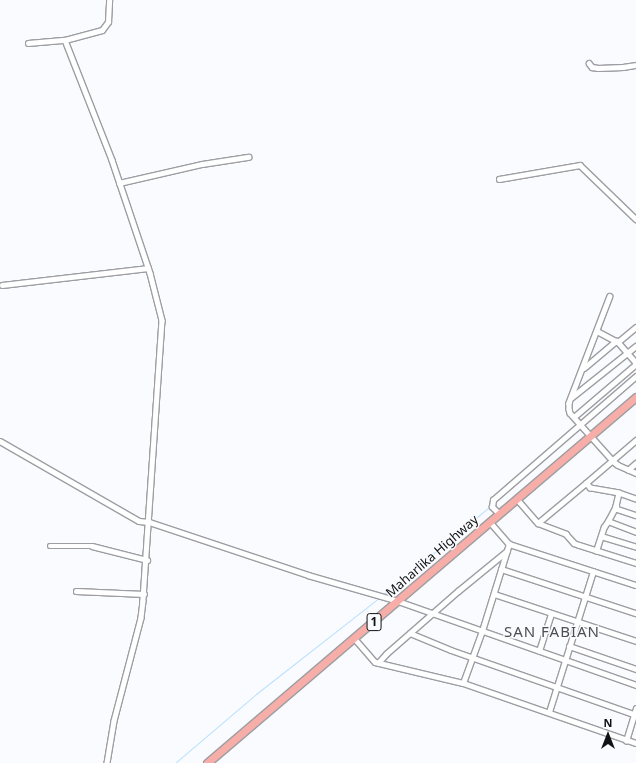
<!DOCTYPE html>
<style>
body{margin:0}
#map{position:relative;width:636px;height:763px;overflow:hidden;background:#fafbfe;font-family:"Noto Sans",sans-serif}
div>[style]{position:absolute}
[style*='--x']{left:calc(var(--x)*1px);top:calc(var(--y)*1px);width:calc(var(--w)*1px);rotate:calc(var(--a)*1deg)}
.stream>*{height:1px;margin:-0.5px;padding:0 0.5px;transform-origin:0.5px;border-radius:0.5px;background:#b9e1ff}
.roads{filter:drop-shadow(1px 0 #9d9ea3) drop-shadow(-1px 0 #9d9ea3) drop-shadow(0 1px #9d9ea3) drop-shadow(0 -1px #9d9ea3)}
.minor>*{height:4.5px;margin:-2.25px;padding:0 2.25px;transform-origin:2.25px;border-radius:2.25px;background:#fff}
.highway>*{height:7px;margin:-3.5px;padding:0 3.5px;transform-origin:3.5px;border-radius:3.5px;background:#f8aea8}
span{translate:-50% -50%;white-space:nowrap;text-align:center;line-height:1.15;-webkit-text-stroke:3px #fafbfe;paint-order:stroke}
.shield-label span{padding:1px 3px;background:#fafbfe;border:1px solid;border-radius:3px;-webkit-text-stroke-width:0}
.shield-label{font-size:12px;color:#111214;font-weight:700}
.street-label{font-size:13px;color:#111214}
.quarter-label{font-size:15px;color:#4d4d52;letter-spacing:1px}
.north{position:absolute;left:588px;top:715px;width:40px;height:40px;-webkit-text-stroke:3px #fafbfe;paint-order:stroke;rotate:0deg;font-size:11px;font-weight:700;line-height:16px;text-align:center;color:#111214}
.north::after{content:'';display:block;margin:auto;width:14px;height:18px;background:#111214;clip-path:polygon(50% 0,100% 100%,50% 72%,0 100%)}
</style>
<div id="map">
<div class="stream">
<div style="--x:584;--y:425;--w:50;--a:-41.7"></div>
<div style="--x:495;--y:501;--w:112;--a:-40.7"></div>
<div style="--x:384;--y:594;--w:136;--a:-39.6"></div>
<div style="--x:175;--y:763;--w:106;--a:-40.4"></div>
<div style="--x:256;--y:694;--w:156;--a:-38"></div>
</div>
<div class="roads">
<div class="minor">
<div style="--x:65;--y:40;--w:129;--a:68.6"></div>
<div style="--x:112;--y:160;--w:119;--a:71.4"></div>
<div style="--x:150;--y:273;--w:49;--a:75.7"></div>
<div style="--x:162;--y:320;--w:282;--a:93.9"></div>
<div style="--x:143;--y:601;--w:17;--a:97"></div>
<div style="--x:141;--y:618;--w:106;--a:104.7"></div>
<div style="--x:114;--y:721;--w:43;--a:99.5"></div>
<div style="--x:28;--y:43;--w:37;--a:-5"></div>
<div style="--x:65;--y:40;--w:38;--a:-15"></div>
<div style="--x:102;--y:30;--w:10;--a:-53"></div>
<div style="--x:108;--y:22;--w:22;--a:-87"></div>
<div style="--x:589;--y:63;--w:5;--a:53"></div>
<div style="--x:592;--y:67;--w:6;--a:9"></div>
<div style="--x:598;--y:68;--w:25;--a:-2"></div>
<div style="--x:623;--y:67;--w:13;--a:-9"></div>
<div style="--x:499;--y:179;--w:82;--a:-9.8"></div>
<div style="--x:580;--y:165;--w:78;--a:44"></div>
<div style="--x:119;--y:183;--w:85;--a:-12.9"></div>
<div style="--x:202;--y:164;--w:47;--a:-8.7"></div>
<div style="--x:2;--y:285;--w:147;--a:-6.6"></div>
<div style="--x:610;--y:296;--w:115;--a:111"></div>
<div style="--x:569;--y:403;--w:6;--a:90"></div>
<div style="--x:569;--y:409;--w:4;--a:76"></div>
<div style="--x:570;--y:413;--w:64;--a:48.1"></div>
<div style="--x:613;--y:461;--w:6;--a:39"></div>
<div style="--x:618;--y:465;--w:20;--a:24"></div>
<div style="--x:597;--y:331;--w:24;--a:28"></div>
<div style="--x:618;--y:342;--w:28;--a:49"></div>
<div style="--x:618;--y:342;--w:23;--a:-40"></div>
<div style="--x:584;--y:368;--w:42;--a:-40.2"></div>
<div style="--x:572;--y:397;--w:82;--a:-38.6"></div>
<div style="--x:574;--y:417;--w:82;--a:-40.5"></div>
<div style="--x:0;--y:441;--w:160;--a:29.9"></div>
<div style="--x:139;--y:521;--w:10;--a:6"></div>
<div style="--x:149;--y:522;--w:168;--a:18.4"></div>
<div style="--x:308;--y:575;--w:94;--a:16.1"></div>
<div style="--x:398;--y:601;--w:252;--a:19.4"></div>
<div style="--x:628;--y:470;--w:11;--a:-41"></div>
<div style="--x:619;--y:493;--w:29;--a:-170"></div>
<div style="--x:590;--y:488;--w:6;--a:-129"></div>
<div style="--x:586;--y:483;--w:66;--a:-40.7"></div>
<div style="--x:517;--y:499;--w:32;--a:49"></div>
<div style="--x:538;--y:523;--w:30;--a:21"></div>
<div style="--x:566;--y:534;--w:12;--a:48"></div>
<div style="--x:574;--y:543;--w:5;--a:22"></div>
<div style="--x:579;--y:545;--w:60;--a:17.5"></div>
<div style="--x:636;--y:499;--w:18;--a:-161"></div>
<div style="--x:619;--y:493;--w:13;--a:103"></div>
<div style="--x:616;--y:506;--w:3;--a:72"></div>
<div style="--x:617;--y:509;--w:20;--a:18"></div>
<div style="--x:499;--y:514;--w:10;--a:-135"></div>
<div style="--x:492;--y:507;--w:7;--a:-82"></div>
<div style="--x:493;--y:500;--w:189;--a:-40.9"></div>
<div style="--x:608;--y:521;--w:17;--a:-62"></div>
<div style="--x:490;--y:522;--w:29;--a:49"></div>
<div style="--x:509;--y:544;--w:133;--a:17.9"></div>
<div style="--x:538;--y:523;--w:62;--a:-39.8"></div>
<div style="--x:601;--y:536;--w:37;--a:17"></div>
<div style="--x:50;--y:546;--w:42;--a:0"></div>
<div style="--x:92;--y:546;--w:57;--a:14.3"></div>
<div style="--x:596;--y:551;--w:25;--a:-72"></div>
<div style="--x:604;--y:527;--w:7;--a:-56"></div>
<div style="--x:608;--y:521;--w:30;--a:21"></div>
<div style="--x:501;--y:569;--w:142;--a:18.1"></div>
<div style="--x:76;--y:591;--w:68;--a:2.5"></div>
<div style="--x:494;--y:594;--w:150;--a:18.3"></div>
<div style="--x:410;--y:633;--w:44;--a:22.5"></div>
<div style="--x:451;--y:650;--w:194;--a:19.3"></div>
<div style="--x:355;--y:639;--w:30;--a:49"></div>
<div style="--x:375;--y:662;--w:90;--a:13.4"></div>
<div style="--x:463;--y:683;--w:183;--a:19.1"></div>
<div style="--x:569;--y:646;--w:71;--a:18.9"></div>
<div style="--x:539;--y:651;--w:39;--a:-72"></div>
<div style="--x:378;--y:663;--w:12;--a:-48"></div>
<div style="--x:386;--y:654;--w:96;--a:-41.2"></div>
<div style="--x:458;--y:591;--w:63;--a:-39.2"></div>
<div style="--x:463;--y:683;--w:55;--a:-69.9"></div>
<div style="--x:482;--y:631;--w:91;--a:-72.8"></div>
<div style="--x:549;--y:712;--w:147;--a:-72.6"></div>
<div style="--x:626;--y:741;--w:34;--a:-73"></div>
</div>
<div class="highway">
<div style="--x:207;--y:763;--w:564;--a:-40.47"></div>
</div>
</div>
<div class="shield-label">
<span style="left:374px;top:622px">1</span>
</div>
<div class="street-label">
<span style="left:432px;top:556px;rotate:-41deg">Maharlika Highway</span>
</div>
<div class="quarter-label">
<span style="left:552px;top:632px">SAN FABIAN</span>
</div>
<div class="north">N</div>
</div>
